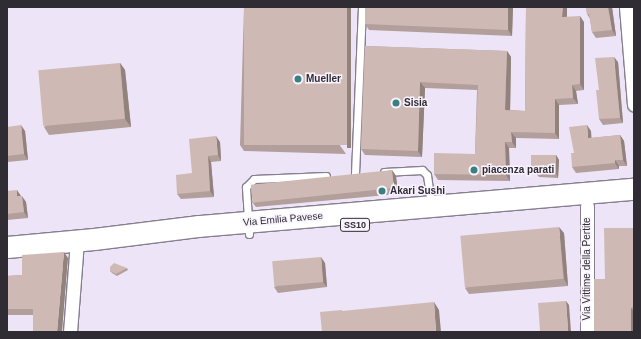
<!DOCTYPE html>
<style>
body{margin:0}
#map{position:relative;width:641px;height:339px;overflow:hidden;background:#ede4f7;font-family:Arial,sans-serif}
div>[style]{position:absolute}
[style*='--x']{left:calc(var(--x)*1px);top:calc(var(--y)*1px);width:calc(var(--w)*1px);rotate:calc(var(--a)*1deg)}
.roads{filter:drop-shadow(1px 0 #867e8e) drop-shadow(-1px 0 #867e8e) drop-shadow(0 1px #867e8e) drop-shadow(0 -1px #867e8e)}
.lane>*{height:7px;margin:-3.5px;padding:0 3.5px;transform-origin:3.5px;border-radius:3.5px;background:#fff}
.street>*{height:13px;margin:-6.5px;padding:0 6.5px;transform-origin:6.5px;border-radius:6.5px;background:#fff}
.primary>*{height:21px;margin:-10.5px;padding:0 10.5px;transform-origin:10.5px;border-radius:10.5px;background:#fff}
.wall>*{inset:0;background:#b29f9b}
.shaded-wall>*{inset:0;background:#91827e;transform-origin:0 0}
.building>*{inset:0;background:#cfb9b4;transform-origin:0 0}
.dots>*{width:11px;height:11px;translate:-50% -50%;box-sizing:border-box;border:2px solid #f9f3fe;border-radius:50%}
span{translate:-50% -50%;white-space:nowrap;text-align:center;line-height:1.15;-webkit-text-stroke:3px #f9f3fe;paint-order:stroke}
.shield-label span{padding:1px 3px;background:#f9f3fe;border:1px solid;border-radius:3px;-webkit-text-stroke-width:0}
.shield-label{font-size:9px;color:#2f2c33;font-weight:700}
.poi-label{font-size:10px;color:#2f2c33;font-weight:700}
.left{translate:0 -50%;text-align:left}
.street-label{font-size:10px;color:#2f2c33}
.frame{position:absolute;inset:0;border:8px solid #2f2c33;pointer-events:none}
</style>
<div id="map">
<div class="roads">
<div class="lane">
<div style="--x:384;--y:172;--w:38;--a:-3"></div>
<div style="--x:422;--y:170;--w:7;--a:45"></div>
<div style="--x:427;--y:175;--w:30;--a:82"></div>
<div style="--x:355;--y:174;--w:167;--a:-87.6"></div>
<div style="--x:249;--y:234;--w:47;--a:-93.7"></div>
<div style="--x:246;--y:187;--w:11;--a:-45"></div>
<div style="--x:254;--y:179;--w:72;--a:-2.4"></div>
</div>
<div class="street">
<div style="--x:626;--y:7;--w:98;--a:85.3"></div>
<div style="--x:70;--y:332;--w:91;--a:-85.6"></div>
<div style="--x:587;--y:332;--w:126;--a:-90"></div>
</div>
<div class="primary">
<div style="--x:7;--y:247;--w:87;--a:-5.3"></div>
<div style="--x:94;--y:239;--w:106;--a:-7.1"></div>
<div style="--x:199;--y:226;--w:437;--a:-4.9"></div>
</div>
</div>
<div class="wall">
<div style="clip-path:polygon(244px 7px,346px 154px,244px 151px,240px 145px)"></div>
<div style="clip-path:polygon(513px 7px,512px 36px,369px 30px,365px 24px)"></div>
<div style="clip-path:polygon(526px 7px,567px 7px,567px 17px,584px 22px,584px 90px,576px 91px,578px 104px,559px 105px,559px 139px,516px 138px,516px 148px,509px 148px,510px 181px,438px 180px,434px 174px,475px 154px,477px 90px,425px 88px,422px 157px,365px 155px,361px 149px,365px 46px,507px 51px,511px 57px,510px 110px,525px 111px)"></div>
<div style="clip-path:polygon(586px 7px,612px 7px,616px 36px,596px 38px,592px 32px,590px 19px,587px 14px)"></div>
<div style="clip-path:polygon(618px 62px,623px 123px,603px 125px,599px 119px)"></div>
<div style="clip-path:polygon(120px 63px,125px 70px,131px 127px,49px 135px,44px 127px)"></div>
<div style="clip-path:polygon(7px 127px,25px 131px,28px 160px,7px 162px)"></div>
<div style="clip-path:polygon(591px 131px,591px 138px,620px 135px,624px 141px,627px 166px,619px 166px,619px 169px,576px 173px,572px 167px,574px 153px)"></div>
<div style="clip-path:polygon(220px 142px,221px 161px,211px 162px,214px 197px,181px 199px,177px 194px)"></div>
<div style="clip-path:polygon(556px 155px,559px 160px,558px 178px,539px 177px,531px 167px)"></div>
<div style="clip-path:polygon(392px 170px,396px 176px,398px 194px,256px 207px,251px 201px)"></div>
<div style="clip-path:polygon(7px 186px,8px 191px,21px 196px,26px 202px,28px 218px,7px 220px)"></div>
<div style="clip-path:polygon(634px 228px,634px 332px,605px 279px)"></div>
<div style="clip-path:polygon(564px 233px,568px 286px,469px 294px,465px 288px)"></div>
<div style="clip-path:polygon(68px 258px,33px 315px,7px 315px,7px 276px,22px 275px)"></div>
<div style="clip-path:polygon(325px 263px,327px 287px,278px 293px,274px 287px)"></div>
<div style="clip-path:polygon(127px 268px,128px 270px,117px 276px,112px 273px,110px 271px)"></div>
</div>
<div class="shaded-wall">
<div style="left:347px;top:7px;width:4px;height:141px"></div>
<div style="clip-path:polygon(508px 7px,513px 7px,512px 36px,508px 30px)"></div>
<div style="clip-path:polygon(563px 7px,567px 7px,567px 23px,562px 17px)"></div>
<div style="clip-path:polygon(608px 7px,612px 7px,616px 36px,612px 30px)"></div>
<div style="clip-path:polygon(580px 16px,584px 22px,584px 90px,580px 84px)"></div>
<div style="clip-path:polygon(507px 51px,511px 57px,510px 116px,505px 110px)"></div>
<div style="clip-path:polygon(614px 57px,618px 62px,623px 123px,620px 118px)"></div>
<div style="clip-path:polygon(120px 63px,125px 70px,131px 127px,125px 119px)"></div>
<div style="clip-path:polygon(420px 82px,425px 88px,422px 157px,418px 151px)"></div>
<div style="clip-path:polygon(572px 85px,576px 91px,578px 104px,573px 98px)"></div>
<div style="clip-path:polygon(555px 99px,559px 105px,559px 139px,555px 133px)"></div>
<div style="clip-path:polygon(21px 125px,25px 131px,28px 160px,24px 154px)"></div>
<div style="clip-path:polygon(587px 125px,591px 131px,592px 144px,588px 138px)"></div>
<div style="clip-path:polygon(511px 132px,516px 138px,516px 148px,512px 142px)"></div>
<div style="clip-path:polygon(620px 135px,624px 141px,627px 166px,623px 160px)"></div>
<div style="clip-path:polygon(216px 136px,220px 142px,221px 161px,218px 155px)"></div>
<div style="clip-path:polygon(505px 142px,509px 148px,510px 181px,506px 175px)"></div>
<div style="clip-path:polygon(556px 155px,559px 160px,558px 178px,556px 173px)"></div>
<div style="clip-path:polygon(208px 156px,211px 162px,214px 197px,210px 191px)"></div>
<div style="clip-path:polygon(615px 160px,619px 166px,619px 169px,615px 163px)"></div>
<div style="clip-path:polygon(392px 170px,396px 176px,398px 194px,394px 188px)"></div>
<div style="clip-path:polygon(17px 190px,21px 196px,17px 196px)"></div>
<div style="clip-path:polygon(22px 196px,26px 202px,28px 218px,24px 212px)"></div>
<div style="clip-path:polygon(559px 227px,564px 233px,568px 286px,564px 279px)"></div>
<div style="clip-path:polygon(64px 252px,68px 258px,62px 332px,57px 332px)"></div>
<div style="clip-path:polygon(321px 257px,325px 263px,327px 287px,323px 282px)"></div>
<div style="clip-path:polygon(566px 301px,569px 305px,571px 332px,568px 332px)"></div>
<div style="clip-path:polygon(434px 302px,439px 310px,441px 332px,436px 332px)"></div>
<div style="clip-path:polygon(631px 308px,634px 312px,634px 332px,631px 332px)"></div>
</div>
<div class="building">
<div style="left:244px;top:7px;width:103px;height:138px"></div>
<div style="clip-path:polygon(365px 7px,508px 7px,508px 30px,365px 24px)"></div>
<div style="clip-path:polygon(526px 7px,563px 7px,562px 17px,580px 16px,580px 84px,572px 85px,573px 98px,555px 99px,555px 133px,511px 132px,512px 142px,505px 142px,506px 175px,434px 174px,434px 153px,475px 154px,478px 85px,420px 82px,418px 151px,361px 149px,365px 46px,507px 51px,505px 110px,525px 111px)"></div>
<div style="clip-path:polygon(586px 7px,608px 7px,612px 30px,592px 32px,589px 14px,587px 14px)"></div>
<div style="clip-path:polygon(633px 9px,634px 9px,634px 24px)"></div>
<div style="clip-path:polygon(614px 57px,620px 118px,599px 119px,596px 90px,599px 90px,595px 58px)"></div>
<div style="left:120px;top:63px;width:56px;height:82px;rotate:85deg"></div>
<div style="clip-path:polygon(21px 125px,24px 154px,7px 156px,7px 127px)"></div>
<div style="clip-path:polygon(587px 125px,588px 138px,620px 135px,623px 160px,615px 160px,615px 163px,572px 167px,571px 153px,574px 153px,569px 127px)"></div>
<div style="clip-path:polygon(216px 136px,218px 155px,208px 156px,210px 191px,177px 194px,176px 175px,192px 173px,189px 139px)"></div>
<div style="clip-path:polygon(531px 155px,556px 155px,556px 173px,536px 173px,531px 167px)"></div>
<div style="left:392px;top:170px;width:18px;height:142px;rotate:84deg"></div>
<div style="clip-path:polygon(17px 190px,17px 196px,22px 196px,24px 212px,7px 214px,7px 191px)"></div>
<div style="left:559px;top:227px;width:52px;height:99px;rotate:85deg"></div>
<div style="clip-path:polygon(604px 228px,634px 228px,634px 306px,631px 308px,631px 332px,594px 332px,594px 279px,605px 279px)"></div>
<div style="clip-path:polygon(64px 252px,57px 332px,33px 332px,33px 309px,7px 309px,7px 276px,22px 275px,22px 255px)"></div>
<div style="left:321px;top:257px;width:25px;height:49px;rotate:85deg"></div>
<div style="clip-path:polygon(114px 263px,127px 268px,116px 274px,110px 271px,110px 267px)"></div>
<div style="left:566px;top:301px;width:31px;height:28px;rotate:86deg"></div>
<div style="clip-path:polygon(434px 302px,436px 332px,322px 332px,320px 312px,342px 310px,342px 311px)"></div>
</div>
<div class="dots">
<div style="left:298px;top:79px;background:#388082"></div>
<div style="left:396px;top:103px;background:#388082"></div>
<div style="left:474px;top:170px;background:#388082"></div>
<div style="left:382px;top:191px;background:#388082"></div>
</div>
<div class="shield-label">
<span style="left:355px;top:225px">SS10</span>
</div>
<div class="poi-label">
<span class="left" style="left:306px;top:79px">Mueller</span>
<span class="left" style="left:404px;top:103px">Sisia</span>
<span class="left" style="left:482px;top:170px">piacenza parati</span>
<span class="left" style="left:390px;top:191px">Akari Sushi</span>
</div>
<div class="street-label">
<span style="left:283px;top:219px;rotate:-5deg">Via Emilia Pavese</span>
<span style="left:587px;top:269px;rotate:-90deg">Via Vittime della Pertite</span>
</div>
<div class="frame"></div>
</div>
